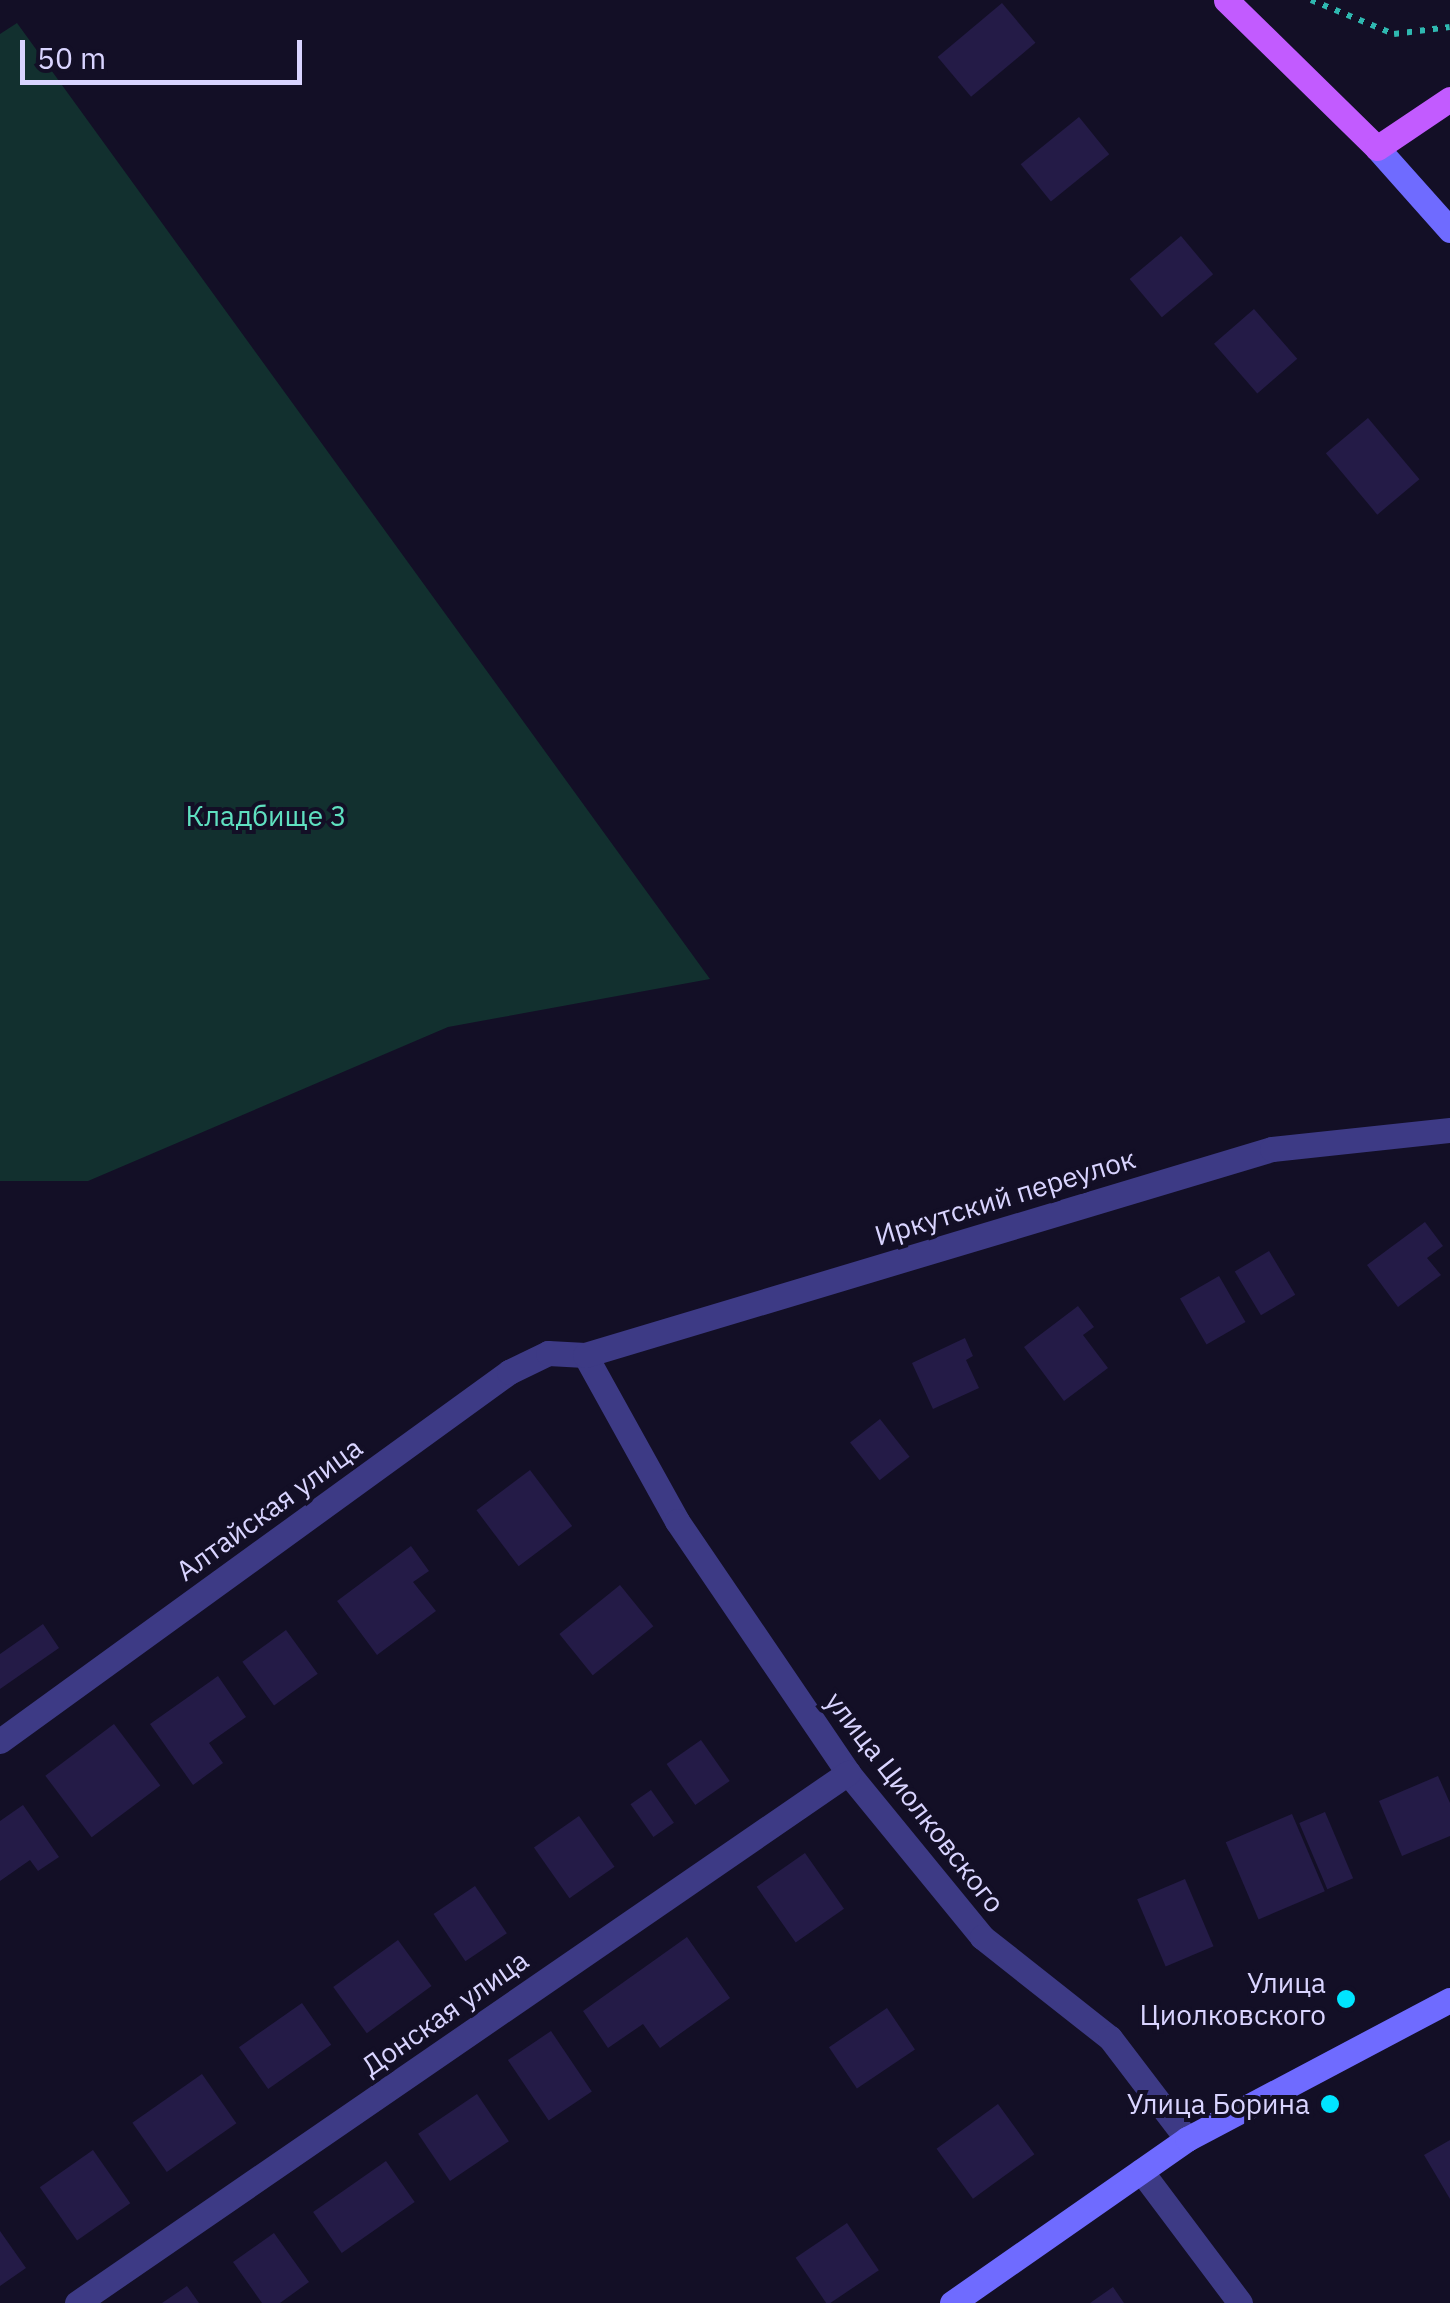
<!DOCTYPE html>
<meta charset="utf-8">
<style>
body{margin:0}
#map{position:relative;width:1450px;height:2303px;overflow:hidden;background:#130f26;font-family:"IBM Plex Sans",sans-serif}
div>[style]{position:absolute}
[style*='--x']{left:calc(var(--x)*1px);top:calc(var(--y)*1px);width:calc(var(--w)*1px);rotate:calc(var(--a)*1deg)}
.green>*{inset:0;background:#12302f}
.building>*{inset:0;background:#241b47;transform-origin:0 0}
.path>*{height:6px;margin-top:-3px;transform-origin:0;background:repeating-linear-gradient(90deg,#2fb8b0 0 5px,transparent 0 13px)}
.street>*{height:25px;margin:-12.5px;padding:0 12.5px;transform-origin:12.5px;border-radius:12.5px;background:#3d3a85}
.secondary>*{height:25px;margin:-12.5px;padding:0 12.5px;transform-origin:12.5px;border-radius:12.5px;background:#6f6bff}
.primary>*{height:25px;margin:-12.5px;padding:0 12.5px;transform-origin:12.5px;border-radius:12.5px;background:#c25bff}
.dots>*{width:28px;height:28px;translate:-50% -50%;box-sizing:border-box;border:5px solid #130f26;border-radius:50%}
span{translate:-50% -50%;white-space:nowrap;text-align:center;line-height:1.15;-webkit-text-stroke:8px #130f26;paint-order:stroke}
.park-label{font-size:28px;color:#5fe0c0}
.street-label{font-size:28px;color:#d9d4ff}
.poi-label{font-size:28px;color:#d9d4ff}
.right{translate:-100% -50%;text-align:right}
.scale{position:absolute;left:20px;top:40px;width:282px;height:45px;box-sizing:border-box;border:5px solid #d9d4ff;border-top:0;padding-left:12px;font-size:30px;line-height:35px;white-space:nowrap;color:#d9d4ff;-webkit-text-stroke:8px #130f26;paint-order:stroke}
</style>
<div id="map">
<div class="green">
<div style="clip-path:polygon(17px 23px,710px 979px,448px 1027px,88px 1181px,0 1181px,0 34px)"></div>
</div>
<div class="building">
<div style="left:1002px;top:3px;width:52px;height:84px;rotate:50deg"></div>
<div style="left:1079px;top:117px;width:48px;height:75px;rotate:51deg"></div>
<div style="left:1181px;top:236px;width:50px;height:67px;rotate:50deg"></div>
<div style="left:1254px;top:309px;width:66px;height:53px;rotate:49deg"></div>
<div style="left:1368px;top:418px;width:80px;height:55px;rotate:50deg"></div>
<div style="clip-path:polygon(1425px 1222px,1443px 1246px,1427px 1258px,1441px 1275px,1398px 1307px,1367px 1265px)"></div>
<div style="left:1269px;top:1251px;width:51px;height:40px;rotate:59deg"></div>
<div style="left:1219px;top:1276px;width:53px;height:45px;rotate:60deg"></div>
<div style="clip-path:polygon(1078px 1306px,1094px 1327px,1083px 1335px,1108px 1368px,1064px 1401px,1024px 1347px)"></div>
<div style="clip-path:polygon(965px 1338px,973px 1356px,966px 1360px,979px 1388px,933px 1409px,912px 1363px)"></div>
<div style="left:880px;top:1419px;width:48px;height:38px;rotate:52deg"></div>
<div style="left:530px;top:1470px;width:70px;height:67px;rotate:53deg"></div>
<div style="clip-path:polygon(411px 1546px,429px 1571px,413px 1582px,436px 1611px,377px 1655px,337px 1601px)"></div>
<div style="left:620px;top:1585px;width:53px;height:78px;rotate:51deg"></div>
<div style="clip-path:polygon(43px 1624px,59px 1648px,0 1689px,0 1654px)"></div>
<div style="left:286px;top:1630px;width:54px;height:54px;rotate:54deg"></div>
<div style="clip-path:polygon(218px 1676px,246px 1717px,209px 1743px,223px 1763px,193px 1785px,150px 1724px)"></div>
<div style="left:114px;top:1724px;width:77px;height:86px;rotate:53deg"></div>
<div style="left:701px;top:1740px;width:50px;height:42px;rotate:55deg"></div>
<div style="clip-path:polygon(1438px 1776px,1450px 1803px,1450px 1836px,1402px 1856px,1379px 1801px)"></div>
<div style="left:651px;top:1790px;width:40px;height:25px;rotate:55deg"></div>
<div style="clip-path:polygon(23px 1805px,59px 1857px,38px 1871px,30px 1860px,0 1881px,0 1821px)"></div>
<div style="left:1325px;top:1812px;width:72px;height:28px;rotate:67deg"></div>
<div style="left:1292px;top:1814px;width:84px;height:72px;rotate:67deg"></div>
<div style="left:579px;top:1816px;width:62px;height:55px;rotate:55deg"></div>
<div style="left:805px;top:1853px;width:68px;height:59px;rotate:55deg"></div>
<div style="left:1185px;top:1879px;width:73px;height:52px;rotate:67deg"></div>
<div style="left:475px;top:1886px;width:57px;height:50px;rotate:56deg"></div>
<div style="clip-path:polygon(687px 1937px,730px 1998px,660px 2048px,643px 2024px,608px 2048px,583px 2011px)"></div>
<div style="left:398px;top:1940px;width:57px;height:80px;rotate:54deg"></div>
<div style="left:302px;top:2003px;width:51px;height:77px;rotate:55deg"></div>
<div style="left:887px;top:2008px;width:50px;height:70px;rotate:56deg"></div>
<div style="left:551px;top:2031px;width:73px;height:52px;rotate:56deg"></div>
<div style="left:202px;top:2074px;width:60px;height:85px;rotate:55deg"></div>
<div style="left:477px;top:2094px;width:57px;height:71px;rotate:56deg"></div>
<div style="left:998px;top:2104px;width:62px;height:76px;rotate:54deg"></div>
<div style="clip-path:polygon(1450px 2140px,1450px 2199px,1424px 2155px)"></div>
<div style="left:93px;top:2150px;width:65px;height:65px;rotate:55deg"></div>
<div style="left:386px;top:2161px;width:50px;height:89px;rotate:55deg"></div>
<div style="left:847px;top:2223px;width:57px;height:62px;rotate:56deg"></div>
<div style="clip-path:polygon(0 2231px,26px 2268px,0 2286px)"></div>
<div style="clip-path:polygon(274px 2233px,309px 2282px,280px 2303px,262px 2303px,233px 2262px)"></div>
<div style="clip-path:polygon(187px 2286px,199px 2303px,162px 2303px)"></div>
<div style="clip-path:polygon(1113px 2287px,1124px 2303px,1090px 2303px)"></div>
</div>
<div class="path">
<div style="--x:1311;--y:0;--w:90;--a:22.3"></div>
<div style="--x:1394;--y:34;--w:56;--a:-7.1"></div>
</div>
<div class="street">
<div style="--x:585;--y:1355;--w:190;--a:61"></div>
<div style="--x:677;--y:1521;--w:305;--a:55.8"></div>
<div style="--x:848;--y:1773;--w:212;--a:50.7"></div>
<div style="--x:982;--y:1937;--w:163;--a:38.3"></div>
<div style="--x:1110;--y:2038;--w:127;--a:52.7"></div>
<div style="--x:0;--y:1741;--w:629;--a:-35.94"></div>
<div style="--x:509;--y:1372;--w:43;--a:-26"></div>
<div style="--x:548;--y:1353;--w:37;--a:3"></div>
<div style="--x:585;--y:1355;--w:717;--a:-16.69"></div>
<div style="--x:1272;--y:1149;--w:179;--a:-6.1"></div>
<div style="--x:1141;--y:2171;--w:165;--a:53.1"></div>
<div style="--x:77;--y:2303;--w:936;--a:-34.51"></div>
</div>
<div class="secondary">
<div style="--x:1377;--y:148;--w:110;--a:48.3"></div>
<div style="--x:952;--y:2303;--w:287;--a:-34.9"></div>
<div style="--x:1187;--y:2139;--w:297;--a:-27.9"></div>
</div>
<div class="primary">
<div style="--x:1226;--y:0;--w:211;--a:44.4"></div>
<div style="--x:1377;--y:148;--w:88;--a:-33.9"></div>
</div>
<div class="dots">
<div style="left:1346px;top:1999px;background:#00e5ff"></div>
<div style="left:1330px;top:2104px;background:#00e5ff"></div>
</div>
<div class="park-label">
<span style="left:266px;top:816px">Кладбище 3</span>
</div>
<div class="street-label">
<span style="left:1005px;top:1197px;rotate:-17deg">Иркутский переулок</span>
<span style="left:269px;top:1509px;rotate:-36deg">Алтайская улица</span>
<span style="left:915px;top:1802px;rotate:52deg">улица Циолковского</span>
<span style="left:445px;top:2013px;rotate:-35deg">Донская улица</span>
</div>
<div class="poi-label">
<span class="right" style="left:1326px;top:1999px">Улица<br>Циолковского</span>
<span class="right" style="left:1310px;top:2104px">Улица Борина</span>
</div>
<div class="scale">50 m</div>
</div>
